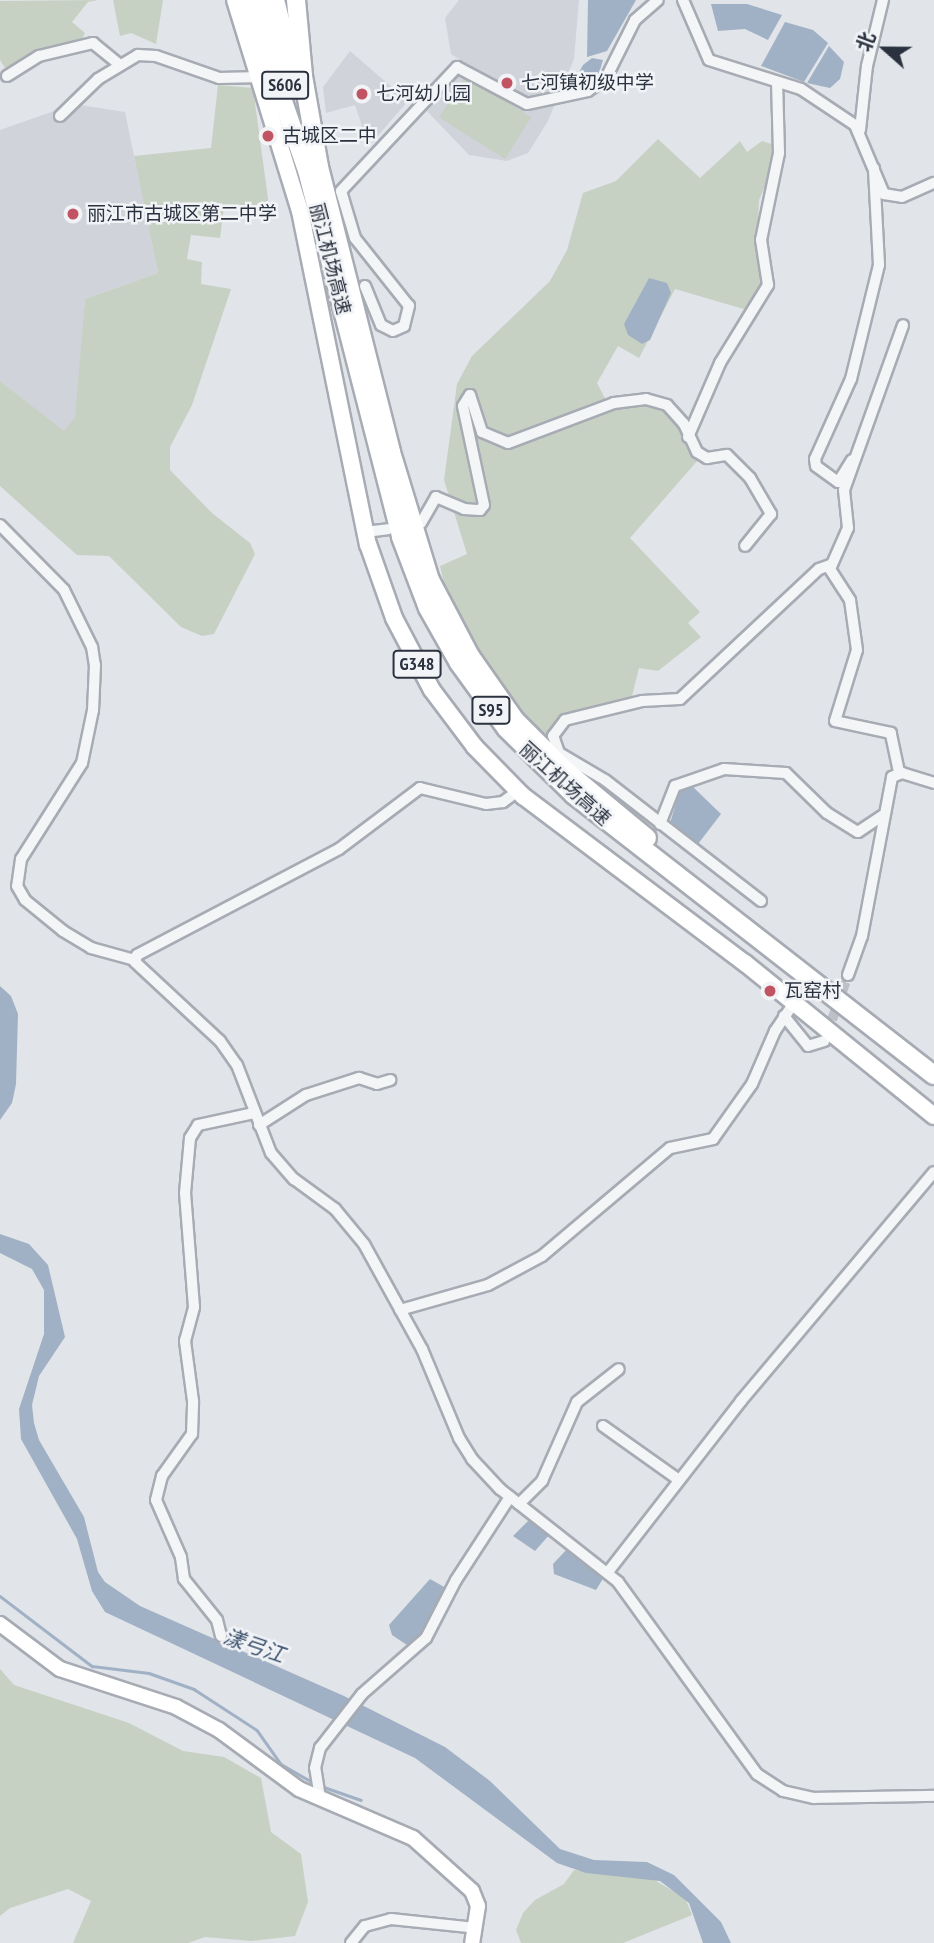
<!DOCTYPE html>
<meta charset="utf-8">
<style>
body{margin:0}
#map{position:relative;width:934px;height:1943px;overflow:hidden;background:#e1e4e9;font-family:"PT Sans Narrow","Noto Sans SC",sans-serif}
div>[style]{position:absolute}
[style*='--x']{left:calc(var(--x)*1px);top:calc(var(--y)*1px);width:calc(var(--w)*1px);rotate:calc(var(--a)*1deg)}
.built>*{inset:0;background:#d0d3da}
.green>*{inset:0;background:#c7d1c3;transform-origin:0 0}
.water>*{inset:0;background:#a0b1c5}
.stream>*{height:2.5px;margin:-1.25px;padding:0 1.25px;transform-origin:1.25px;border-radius:1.25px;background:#a0b1c5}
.minor-tunnel>*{height:10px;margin-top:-5px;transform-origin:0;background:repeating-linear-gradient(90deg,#bdc0c7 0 10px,transparent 0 15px)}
.roads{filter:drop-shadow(2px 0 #a7abb3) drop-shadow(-2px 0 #a7abb3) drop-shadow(0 2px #a7abb3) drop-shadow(0 -2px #a7abb3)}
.minor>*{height:10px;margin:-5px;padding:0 5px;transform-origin:5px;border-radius:5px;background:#f4f5f7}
.secondary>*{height:14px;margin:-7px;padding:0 7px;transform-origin:7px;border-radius:7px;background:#fff}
.trunk>*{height:16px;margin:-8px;padding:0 8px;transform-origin:8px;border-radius:8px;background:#fff}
.motorway>*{height:18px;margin:-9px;padding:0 9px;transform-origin:9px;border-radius:9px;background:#fff}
.dots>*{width:19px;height:19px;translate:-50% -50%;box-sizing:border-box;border:4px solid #f1f3f6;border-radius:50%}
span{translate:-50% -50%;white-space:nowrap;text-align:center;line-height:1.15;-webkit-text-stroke:5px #f1f3f6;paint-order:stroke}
.shield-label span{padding:2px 5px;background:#f1f3f6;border:2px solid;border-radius:5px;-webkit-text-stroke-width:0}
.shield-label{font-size:18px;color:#2b323f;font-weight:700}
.poi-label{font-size:19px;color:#2b323f}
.left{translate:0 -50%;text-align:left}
.street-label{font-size:19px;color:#2b323f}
.water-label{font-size:21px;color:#3a506e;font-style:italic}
.north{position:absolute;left:850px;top:14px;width:70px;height:70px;-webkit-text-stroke:5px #f1f3f6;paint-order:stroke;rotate:291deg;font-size:19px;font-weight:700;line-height:28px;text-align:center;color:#2b323f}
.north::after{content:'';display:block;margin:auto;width:24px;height:32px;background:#2b323f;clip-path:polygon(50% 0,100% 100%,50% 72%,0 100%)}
</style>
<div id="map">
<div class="built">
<div style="clip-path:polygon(459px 0,579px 0,574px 59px,548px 121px,528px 153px,507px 161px,469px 155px,427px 111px,464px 62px,451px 54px,445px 18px)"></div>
<div style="clip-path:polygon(350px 51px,408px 101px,375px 139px,363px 129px,355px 105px,326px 113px,323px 87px)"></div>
<div style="clip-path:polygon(80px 105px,125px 112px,158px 273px,85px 299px,76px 416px,64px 432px,0 381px,0 130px,57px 110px,64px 122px)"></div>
</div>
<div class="green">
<div style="clip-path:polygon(98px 0,88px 2px,72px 22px,85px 33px,81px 41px,7px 71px,0 60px,0 1px)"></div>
<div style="clip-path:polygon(113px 0,163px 0,156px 44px,131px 33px,120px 36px)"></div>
<div style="left:465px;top:76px;width:78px;height:49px;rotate:32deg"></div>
<div style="clip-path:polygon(218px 85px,253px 88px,269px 206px,224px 206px,220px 238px,191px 235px,187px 259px,202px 262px,201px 284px,231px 289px,192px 405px,170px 447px,170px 470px,212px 513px,250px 543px,255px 554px,214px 634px,202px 636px,181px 627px,109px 556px,77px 555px,0 486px,0 381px,64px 431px,75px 417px,85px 299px,158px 273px,134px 156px,211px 148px)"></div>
<div style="clip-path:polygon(658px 139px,700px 178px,740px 141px,747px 152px,762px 141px,775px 145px,772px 170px,759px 200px,757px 242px,766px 278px,747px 310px,675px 289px,639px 358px,618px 346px,597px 383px,610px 408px,630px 402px,665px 408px,685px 432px,686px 447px,698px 460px,630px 538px,700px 612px,688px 623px,701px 637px,658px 671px,639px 668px,630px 704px,567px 715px,558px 720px,548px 741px,518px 707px,473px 642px,446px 591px,440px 566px,467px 554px,444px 480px,457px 384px,472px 356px,550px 281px,567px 250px,583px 193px,616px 181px)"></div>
<div style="clip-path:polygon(0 1669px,14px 1685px,129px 1723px,183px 1751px,224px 1757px,261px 1778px,271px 1832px,301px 1854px,308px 1902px,295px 1936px,251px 1941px,205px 1937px,188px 1943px,73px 1943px,91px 1901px,68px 1889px,10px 1908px,0 1916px)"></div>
<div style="clip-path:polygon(574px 1870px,649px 1877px,685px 1898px,692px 1915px,623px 1943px,521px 1943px,516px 1930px,523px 1913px,535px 1900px,564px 1884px)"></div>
</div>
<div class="water">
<div style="clip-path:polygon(588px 0,636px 0,607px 51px,587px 57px)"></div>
<div style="clip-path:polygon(711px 4px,747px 4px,782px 15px,768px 40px,745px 29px,718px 31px)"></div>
<div style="clip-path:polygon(785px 22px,813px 30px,828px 43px,804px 82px,761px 66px)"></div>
<div style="clip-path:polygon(829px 46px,844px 62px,840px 79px,830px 88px,807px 83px)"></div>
<div style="clip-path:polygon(592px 58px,603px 60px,599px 73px,589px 84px,572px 86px,583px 65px)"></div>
<div style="clip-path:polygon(649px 278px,667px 283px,671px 293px,650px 340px,642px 344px,628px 335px,624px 324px)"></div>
<div style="clip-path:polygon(692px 786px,721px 814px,698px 844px,670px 823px,680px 790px)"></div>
<div style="clip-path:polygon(0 986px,11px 996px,18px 1014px,16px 1084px,12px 1103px,0 1120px)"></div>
<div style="clip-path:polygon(0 1234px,29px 1244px,48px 1265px,65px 1337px,39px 1376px,32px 1405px,34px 1423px,39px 1440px,84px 1517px,98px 1572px,105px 1582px,140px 1606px,344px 1696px,445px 1747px,490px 1781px,560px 1849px,594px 1860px,647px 1862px,674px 1875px,721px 1922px,731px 1943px,703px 1943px,689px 1903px,660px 1881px,586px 1873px,557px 1863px,415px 1758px,105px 1612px,92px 1591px,77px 1539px,21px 1439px,19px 1409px,44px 1334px,44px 1290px,32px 1269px,0 1253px)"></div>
<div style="clip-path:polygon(530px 1519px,550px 1534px,535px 1551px,513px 1536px)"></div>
<div style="clip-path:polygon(568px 1548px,604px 1577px,596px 1590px,554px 1574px,553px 1564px)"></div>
<div style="clip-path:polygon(430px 1579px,446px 1588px,425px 1631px,410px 1647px,392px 1635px,389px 1625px)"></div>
</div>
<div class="stream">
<div style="--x:0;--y:1596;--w:116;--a:37.3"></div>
<div style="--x:92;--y:1666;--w:57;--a:7"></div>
<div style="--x:149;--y:1673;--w:48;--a:19.6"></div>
<div style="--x:194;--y:1689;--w:75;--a:33.1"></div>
<div style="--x:257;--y:1730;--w:42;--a:54.8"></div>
<div style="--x:281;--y:1764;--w:38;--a:30"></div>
<div style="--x:321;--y:1786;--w:42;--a:19.3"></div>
</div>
<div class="minor-tunnel">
<div style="--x:328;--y:295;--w:38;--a:-14"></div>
<div style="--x:827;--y:1034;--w:63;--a:-70.4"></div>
</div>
<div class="roads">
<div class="minor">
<div style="--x:683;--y:0;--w:65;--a:66.6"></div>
<div style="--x:709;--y:60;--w:96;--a:17.5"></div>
<div style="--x:801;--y:89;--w:65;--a:33.7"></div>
<div style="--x:855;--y:125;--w:75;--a:67.2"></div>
<div style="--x:884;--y:194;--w:18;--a:9"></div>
<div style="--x:902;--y:197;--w:35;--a:-24"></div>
<div style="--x:7;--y:76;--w:38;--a:-32"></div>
<div style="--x:39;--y:56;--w:56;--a:-13.5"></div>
<div style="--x:93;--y:43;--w:33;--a:39"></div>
<div style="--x:60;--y:116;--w:53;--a:-44.2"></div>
<div style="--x:98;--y:79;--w:47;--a:-31"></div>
<div style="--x:138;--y:55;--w:18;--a:3"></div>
<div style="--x:156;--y:56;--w:67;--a:19.2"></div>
<div style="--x:219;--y:78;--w:43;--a:-1.3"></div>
<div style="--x:860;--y:130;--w:64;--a:-83.8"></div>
<div style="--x:867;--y:66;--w:68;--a:-76.4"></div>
<div style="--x:365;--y:286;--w:42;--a:67.7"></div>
<div style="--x:381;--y:325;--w:13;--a:27"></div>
<div style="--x:393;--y:331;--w:12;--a:-24"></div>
<div style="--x:404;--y:326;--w:21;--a:-76"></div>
<div style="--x:409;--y:306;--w:87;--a:-128.5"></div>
<div style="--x:355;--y:238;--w:49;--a:-106.6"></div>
<div style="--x:341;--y:191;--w:170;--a:-46.9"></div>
<div style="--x:457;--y:67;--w:79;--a:27.9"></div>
<div style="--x:527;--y:104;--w:62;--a:-12"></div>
<div style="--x:588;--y:91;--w:22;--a:-36"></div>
<div style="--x:606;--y:78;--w:65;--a:-63.4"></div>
<div style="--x:635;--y:20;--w:30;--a:-41"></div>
<div style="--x:688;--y:437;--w:81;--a:-66.6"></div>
<div style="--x:720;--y:363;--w:92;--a:-58.4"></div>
<div style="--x:768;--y:285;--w:46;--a:-98.8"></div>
<div style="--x:761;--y:240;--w:89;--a:-78.3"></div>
<div style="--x:779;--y:153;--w:71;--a:-91.6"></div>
<div style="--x:852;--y:460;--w:26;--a:122"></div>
<div style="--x:838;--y:482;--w:27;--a:-144"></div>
<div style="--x:816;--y:466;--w:7;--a:-98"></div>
<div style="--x:815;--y:459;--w:88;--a:-65.8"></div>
<div style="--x:851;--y:379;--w:117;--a:-76.2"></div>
<div style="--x:879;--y:265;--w:97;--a:-93"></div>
<div style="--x:421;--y:523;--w:30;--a:-60"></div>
<div style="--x:436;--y:497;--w:30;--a:23"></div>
<div style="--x:464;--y:509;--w:16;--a:4"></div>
<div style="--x:480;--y:510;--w:6;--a:-51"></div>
<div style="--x:484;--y:505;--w:101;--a:-102"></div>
<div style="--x:463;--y:406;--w:13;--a:-58"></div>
<div style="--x:470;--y:395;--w:39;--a:72"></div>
<div style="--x:482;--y:432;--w:28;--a:23"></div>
<div style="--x:508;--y:443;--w:113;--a:-20.7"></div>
<div style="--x:614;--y:403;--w:32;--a:-7"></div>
<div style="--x:646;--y:399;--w:22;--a:16"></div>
<div style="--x:667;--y:405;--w:25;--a:48"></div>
<div style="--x:684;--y:424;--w:31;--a:65"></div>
<div style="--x:697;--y:452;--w:12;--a:31"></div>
<div style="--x:707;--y:458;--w:20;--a:-9"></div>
<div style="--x:727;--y:455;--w:33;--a:45"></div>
<div style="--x:750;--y:478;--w:42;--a:59.7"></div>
<div style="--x:771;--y:514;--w:41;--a:129.1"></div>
<div style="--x:0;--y:525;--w:91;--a:45.4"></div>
<div style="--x:64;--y:590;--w:64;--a:63.8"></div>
<div style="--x:92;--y:647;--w:18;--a:81"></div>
<div style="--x:95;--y:665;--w:45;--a:92.5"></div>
<div style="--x:93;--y:710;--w:54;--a:101.7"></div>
<div style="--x:82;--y:763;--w:114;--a:122.4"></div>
<div style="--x:21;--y:859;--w:27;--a:98"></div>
<div style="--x:17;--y:886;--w:16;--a:60"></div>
<div style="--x:25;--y:900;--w:49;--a:39.2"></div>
<div style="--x:63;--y:931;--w:33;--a:31"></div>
<div style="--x:91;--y:948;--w:46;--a:15.3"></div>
<div style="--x:365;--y:532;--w:23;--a:-7"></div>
<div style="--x:899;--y:772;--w:40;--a:-102"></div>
<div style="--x:891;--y:733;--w:57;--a:-167.9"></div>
<div style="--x:835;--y:721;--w:74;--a:-72.8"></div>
<div style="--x:857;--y:650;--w:50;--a:-98"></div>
<div style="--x:850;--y:600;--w:37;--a:-123"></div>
<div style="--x:830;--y:569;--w:45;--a:-66.3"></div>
<div style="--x:848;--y:528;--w:38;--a:-96"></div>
<div style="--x:844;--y:490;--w:175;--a:-70.3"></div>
<div style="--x:518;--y:791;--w:19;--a:144"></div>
<div style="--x:503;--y:802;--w:17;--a:173"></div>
<div style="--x:486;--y:804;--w:68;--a:-166.4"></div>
<div style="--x:420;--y:788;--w:101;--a:143"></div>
<div style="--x:339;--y:849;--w:228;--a:152.3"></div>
<div style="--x:137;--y:955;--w:7;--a:106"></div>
<div style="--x:135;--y:962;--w:116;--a:42.9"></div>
<div style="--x:220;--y:1041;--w:29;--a:55"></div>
<div style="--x:237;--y:1065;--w:94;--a:68.9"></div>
<div style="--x:271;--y:1153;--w:35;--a:49"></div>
<div style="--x:294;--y:1179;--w:51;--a:36.2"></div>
<div style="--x:335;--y:1209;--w:45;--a:50.4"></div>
<div style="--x:364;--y:1244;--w:120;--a:61.1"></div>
<div style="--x:422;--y:1349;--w:96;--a:67.4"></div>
<div style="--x:459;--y:1438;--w:25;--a:58"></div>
<div style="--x:472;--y:1459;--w:41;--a:47"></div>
<div style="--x:500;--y:1489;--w:150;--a:38.2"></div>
<div style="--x:618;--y:1582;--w:237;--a:54.1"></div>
<div style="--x:757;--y:1774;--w:31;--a:33"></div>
<div style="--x:783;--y:1791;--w:32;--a:13"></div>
<div style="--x:814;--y:1798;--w:120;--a:-1"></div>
<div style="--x:660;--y:824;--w:41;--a:-68.5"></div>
<div style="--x:675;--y:786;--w:52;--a:-19.1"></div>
<div style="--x:724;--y:769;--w:62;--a:3.7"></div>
<div style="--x:786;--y:773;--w:57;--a:44.3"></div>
<div style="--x:827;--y:813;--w:36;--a:32"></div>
<div style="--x:858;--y:832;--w:29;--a:-34"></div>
<div style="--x:761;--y:901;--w:197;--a:-142.2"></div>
<div style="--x:605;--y:780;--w:53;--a:-149.6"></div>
<div style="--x:559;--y:753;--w:18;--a:-109"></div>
<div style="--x:553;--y:736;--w:20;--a:-53"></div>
<div style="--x:565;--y:720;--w:79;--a:-13.9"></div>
<div style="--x:642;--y:701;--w:38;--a:-3"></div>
<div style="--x:680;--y:699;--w:190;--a:-43.1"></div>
<div style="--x:819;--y:569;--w:12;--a:-20"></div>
<div style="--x:848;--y:975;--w:41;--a:-70.3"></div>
<div style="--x:862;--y:936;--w:162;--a:-79.3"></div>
<div style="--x:892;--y:777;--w:11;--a:-22"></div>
<div style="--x:902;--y:773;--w:34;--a:17"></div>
<div style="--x:784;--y:1016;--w:38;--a:51"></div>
<div style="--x:808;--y:1046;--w:17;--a:-17"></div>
<div style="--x:259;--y:1125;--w:56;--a:-32.6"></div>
<div style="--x:306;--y:1095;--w:56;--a:-17.8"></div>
<div style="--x:359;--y:1078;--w:19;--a:18"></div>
<div style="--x:377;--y:1084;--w:14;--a:-17"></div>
<div style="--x:400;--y:1310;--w:91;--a:-15.9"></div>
<div style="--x:488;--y:1285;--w:61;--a:-28.2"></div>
<div style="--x:542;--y:1256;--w:167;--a:-40.2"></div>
<div style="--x:670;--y:1148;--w:44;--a:-11.8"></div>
<div style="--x:713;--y:1139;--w:67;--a:-54.7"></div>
<div style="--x:752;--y:1084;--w:58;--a:-66.5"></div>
<div style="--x:775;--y:1031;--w:34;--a:-56"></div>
<div style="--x:603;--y:1426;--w:93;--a:35.4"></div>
<div style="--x:519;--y:1504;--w:33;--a:-45"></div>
<div style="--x:542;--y:1481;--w:86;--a:-66.1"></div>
<div style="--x:577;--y:1402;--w:53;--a:-38.2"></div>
<div style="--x:608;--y:1572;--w:217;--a:-52.1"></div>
<div style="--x:741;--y:1401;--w:299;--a:-49.9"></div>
<div style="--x:221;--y:1636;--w:16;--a:-104"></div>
<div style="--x:217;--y:1620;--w:53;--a:-128.8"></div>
<div style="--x:184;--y:1579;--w:22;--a:-98"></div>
<div style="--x:181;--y:1557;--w:62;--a:-113.7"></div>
<div style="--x:156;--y:1500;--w:25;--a:-76"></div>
<div style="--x:162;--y:1476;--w:52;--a:-54.5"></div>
<div style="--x:192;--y:1434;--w:33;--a:-88"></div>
<div style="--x:193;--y:1401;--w:61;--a:-97.6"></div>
<div style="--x:185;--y:1341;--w:35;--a:-75"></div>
<div style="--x:194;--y:1307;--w:114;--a:-94.5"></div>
<div style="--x:185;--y:1193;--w:55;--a:-84.8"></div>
<div style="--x:190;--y:1138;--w:15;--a:-58"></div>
<div style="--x:198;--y:1125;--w:57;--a:-12.1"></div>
<div style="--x:320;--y:1798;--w:30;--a:-99"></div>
<div style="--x:315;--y:1768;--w:21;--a:-76"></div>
<div style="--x:320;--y:1748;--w:68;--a:-52.1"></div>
<div style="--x:362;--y:1694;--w:85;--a:-41.2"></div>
<div style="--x:426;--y:1638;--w:65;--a:-62.7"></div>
<div style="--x:456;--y:1580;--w:99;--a:-57"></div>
<div style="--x:351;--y:1943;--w:22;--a:-51"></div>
<div style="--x:365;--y:1926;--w:27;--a:-15"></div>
<div style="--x:391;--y:1919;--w:85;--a:6"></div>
</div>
<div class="secondary">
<div style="--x:0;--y:1624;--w:75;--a:36.9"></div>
<div style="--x:60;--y:1669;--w:122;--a:18.1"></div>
<div style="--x:176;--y:1707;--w:49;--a:28.1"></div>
<div style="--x:219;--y:1730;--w:99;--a:36.4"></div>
<div style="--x:299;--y:1789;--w:124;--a:23.3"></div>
<div style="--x:413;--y:1838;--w:79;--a:41.9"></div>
<div style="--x:472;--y:1891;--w:16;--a:68"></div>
<div style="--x:478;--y:1906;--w:37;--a:99"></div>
</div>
<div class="trunk">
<div style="--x:235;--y:0;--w:221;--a:72.9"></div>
<div style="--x:300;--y:211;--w:340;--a:78.5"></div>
<div style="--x:368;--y:544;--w:78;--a:70.6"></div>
<div style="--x:394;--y:618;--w:81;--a:62.2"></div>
<div style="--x:432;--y:690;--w:71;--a:53"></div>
<div style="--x:475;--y:747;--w:69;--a:45.6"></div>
<div style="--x:523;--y:796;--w:278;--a:37"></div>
<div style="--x:745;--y:963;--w:243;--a:39"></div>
<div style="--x:263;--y:0;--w:89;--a:75.7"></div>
<div style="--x:276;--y:0;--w:89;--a:75.7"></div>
</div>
<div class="motorway">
<div style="--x:248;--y:0;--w:180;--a:70.9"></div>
<div style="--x:307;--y:170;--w:379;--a:75.6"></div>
<div style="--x:401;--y:537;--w:76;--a:69.2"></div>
<div style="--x:428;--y:608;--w:63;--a:60.6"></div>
<div style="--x:459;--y:663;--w:80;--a:54.1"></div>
<div style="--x:506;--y:728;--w:95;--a:44.6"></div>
<div style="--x:574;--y:795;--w:456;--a:37.9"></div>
<div style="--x:296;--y:0;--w:76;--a:84.7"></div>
<div style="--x:303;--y:76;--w:92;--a:80"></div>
<div style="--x:319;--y:167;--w:294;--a:75.8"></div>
<div style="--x:391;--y:452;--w:134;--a:73.1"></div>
<div style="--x:430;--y:580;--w:86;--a:62.2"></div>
<div style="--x:470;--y:656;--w:78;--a:54.9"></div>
<div style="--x:515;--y:720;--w:72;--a:45"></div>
<div style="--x:566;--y:771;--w:105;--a:39.6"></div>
</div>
</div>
<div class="dots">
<div style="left:507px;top:83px;background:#c05463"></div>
<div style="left:362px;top:94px;background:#c05463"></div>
<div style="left:268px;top:136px;background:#c05463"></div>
<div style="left:73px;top:214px;background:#c05463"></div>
<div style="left:770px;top:991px;background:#c05463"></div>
</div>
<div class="shield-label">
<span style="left:285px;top:85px">S606</span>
<span style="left:417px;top:664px">G348</span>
<span style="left:491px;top:710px">S95</span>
</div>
<div class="poi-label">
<span class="left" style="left:521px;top:83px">七河镇初级中学</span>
<span class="left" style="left:376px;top:94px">七河幼儿园</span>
<span class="left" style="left:282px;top:136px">古城区二中</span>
<span class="left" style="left:87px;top:214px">丽江市古城区第二中学</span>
<span class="left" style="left:784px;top:991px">瓦窑村</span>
</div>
<div class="street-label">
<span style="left:330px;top:259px;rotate:76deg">丽江机场高速</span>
<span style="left:565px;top:784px;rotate:42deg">丽江机场高速</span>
</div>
<div class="water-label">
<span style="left:254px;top:1646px;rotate:19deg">漾弓江</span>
</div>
<div class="north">北</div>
</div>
